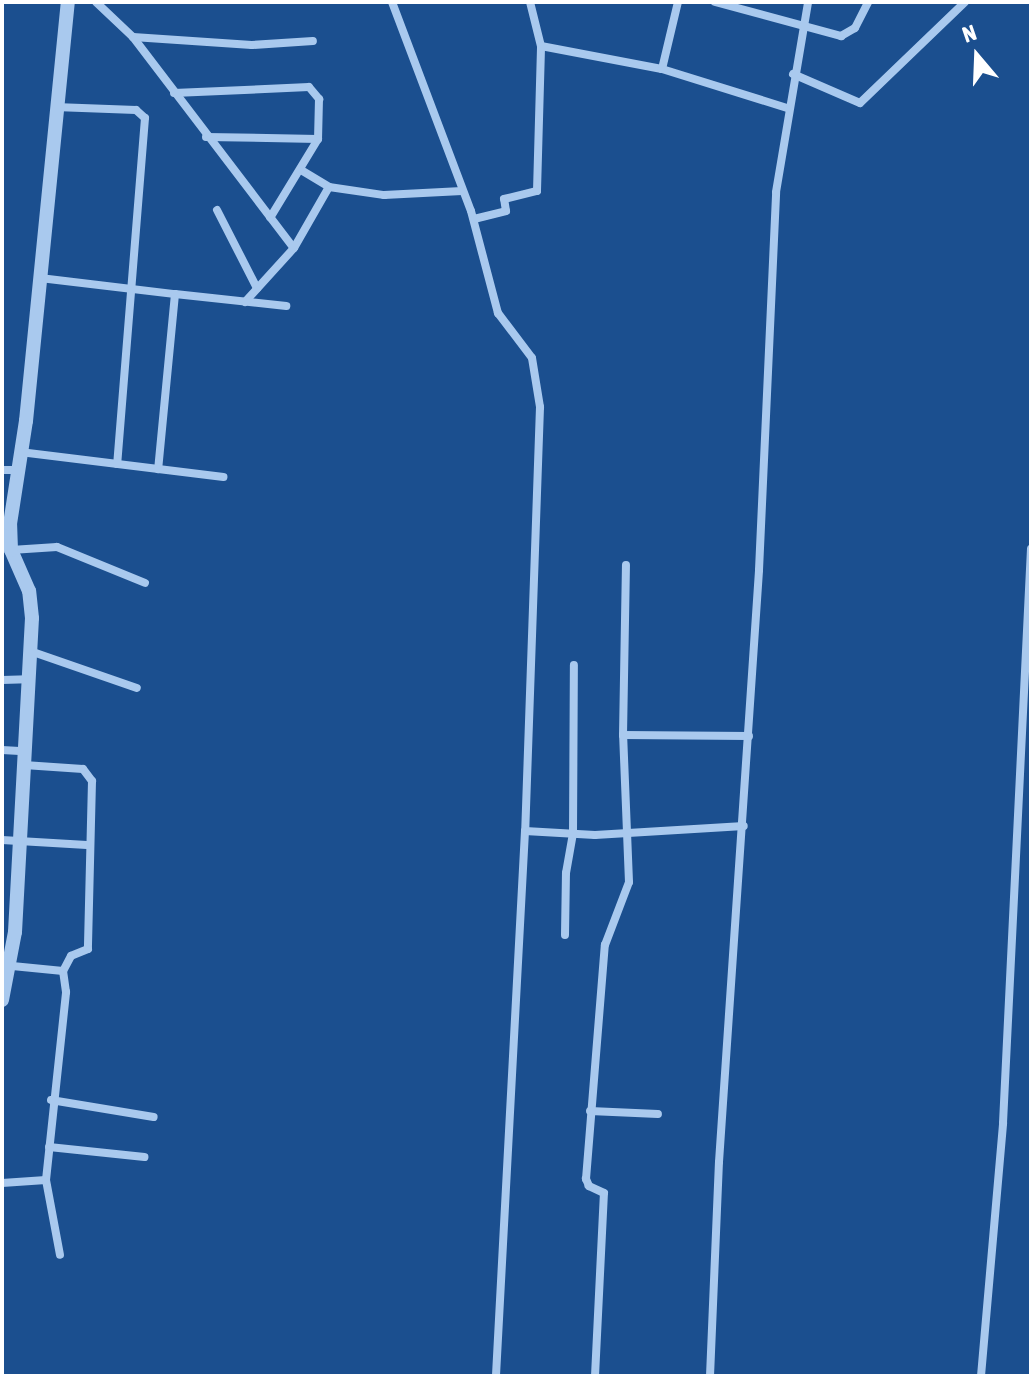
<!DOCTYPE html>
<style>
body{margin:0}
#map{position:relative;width:1033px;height:1378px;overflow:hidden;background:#1b4f8f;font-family:"Asap Condensed",sans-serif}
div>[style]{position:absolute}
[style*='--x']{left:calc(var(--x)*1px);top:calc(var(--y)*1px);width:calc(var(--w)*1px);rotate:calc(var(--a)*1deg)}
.minor>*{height:8px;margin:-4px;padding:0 4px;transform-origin:4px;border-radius:4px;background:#a9c9ee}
.tertiary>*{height:14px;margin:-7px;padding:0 7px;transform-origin:7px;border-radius:7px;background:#a9c9ee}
span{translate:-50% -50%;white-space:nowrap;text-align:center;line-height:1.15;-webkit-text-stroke:6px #1b4f8f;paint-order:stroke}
.frame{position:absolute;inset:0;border:4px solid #fff;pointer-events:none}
.north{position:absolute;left:937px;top:16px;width:80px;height:80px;-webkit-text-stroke:6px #1b4f8f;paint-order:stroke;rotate:341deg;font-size:22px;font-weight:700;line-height:32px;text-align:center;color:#fff}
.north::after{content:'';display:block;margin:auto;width:28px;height:36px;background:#fff;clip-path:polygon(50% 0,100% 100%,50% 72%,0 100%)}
</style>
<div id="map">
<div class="minor">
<div style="--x:96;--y:2;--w:51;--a:43.4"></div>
<div style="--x:133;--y:37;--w:265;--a:52.7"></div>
<div style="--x:392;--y:2;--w:223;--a:69.3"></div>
<div style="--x:471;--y:211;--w:106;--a:75.2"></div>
<div style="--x:498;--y:313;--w:56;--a:52.9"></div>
<div style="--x:532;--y:358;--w:50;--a:80.7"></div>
<div style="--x:540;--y:407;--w:424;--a:92"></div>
<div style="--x:525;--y:831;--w:546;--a:93.05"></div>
<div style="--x:530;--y:2;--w:45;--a:76"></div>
<div style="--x:541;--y:46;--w:123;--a:10.8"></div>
<div style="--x:662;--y:69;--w:131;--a:17.3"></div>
<div style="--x:715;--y:2;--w:131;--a:15.1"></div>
<div style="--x:841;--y:36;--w:16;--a:-30"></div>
<div style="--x:855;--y:28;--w:29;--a:-63"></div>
<div style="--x:133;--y:37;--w:119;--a:3.8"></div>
<div style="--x:252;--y:45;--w:61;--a:-3.8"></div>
<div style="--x:662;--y:69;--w:69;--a:-76.6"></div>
<div style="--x:793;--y:74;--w:73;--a:23.4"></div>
<div style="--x:860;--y:103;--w:146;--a:-43.9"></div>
<div style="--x:174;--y:93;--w:135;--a:-2.5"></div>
<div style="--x:309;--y:87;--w:16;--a:50"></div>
<div style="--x:319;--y:99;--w:40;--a:91.4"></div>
<div style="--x:55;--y:107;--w:81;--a:2.1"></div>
<div style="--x:136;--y:110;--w:12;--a:42"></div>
<div style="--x:145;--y:118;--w:347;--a:94.6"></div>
<div style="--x:206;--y:137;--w:112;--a:1"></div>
<div style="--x:318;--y:139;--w:92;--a:121.3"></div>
<div style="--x:301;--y:170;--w:33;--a:31"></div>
<div style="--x:217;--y:210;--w:88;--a:62.9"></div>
<div style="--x:474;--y:219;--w:33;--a:-14"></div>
<div style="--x:506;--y:211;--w:12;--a:-99"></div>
<div style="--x:504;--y:199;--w:34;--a:-14"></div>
<div style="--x:537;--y:191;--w:145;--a:-88.4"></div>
<div style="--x:40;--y:278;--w:136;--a:6.8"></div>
<div style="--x:175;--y:294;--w:176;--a:95.5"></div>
<div style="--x:175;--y:294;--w:112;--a:6.2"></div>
<div style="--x:245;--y:302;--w:73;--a:-47.8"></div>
<div style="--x:294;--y:248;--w:70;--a:-60.2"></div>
<div style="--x:329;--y:187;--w:56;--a:8.3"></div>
<div style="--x:384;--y:195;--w:78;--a:-2.9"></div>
<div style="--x:20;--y:452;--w:205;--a:7"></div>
<div style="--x:2;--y:470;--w:14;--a:0"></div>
<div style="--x:11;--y:550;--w:46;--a:-3.7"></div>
<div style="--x:57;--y:547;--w:95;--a:22.2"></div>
<div style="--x:30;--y:651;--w:113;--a:19.1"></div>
<div style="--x:2;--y:680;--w:25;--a:-2"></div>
<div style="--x:623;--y:735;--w:126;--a:0.5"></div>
<div style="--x:2;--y:750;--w:22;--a:3"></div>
<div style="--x:24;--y:765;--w:59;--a:3.9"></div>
<div style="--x:83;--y:769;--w:15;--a:53"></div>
<div style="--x:92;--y:781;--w:168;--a:91.4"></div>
<div style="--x:88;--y:949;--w:18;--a:158"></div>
<div style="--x:71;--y:956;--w:17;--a:118"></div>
<div style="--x:525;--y:831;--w:70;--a:3.3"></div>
<div style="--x:595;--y:835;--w:149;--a:-3.5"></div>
<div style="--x:2;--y:840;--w:85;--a:3.4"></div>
<div style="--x:565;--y:935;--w:62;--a:-89.1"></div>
<div style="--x:566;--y:873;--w:40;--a:-80"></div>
<div style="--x:573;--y:834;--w:169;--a:-89.7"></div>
<div style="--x:51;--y:1100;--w:104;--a:9.4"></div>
<div style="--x:590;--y:1111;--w:68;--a:2.5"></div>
<div style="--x:49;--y:1147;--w:96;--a:6"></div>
<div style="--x:46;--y:1180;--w:76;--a:79.4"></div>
<div style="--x:2;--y:1183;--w:44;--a:-3.9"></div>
<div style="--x:46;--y:1180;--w:189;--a:-83.9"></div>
<div style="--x:66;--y:992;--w:21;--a:-98"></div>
<div style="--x:63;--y:971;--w:51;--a:-174.4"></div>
<div style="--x:595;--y:1376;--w:183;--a:-87.2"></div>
<div style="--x:604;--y:1193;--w:17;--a:-155"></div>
<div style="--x:589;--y:1186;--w:8;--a:-113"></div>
<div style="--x:586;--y:1179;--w:235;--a:-85.4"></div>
<div style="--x:605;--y:945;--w:67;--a:-69.1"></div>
<div style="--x:629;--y:882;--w:147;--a:-92.3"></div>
<div style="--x:623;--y:735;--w:170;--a:-89"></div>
<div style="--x:710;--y:1376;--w:214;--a:-87.6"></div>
<div style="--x:719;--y:1162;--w:593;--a:-86.13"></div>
<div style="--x:759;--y:570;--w:378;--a:-87.4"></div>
<div style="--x:776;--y:192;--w:193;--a:-80.4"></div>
<div style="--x:981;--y:1376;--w:254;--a:-85"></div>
<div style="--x:1003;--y:1123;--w:575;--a:-87.21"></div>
</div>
<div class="tertiary">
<div style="--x:2;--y:1000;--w:69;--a:-79.2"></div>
<div style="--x:15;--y:932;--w:314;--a:-86.9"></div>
<div style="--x:32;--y:618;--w:27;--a:-96"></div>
<div style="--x:29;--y:591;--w:45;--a:-113.7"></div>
<div style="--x:11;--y:550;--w:26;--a:-92"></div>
<div style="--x:10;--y:524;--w:104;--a:-81.2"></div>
<div style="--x:26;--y:421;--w:421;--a:-84.3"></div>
</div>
<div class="frame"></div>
<div class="north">N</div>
</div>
